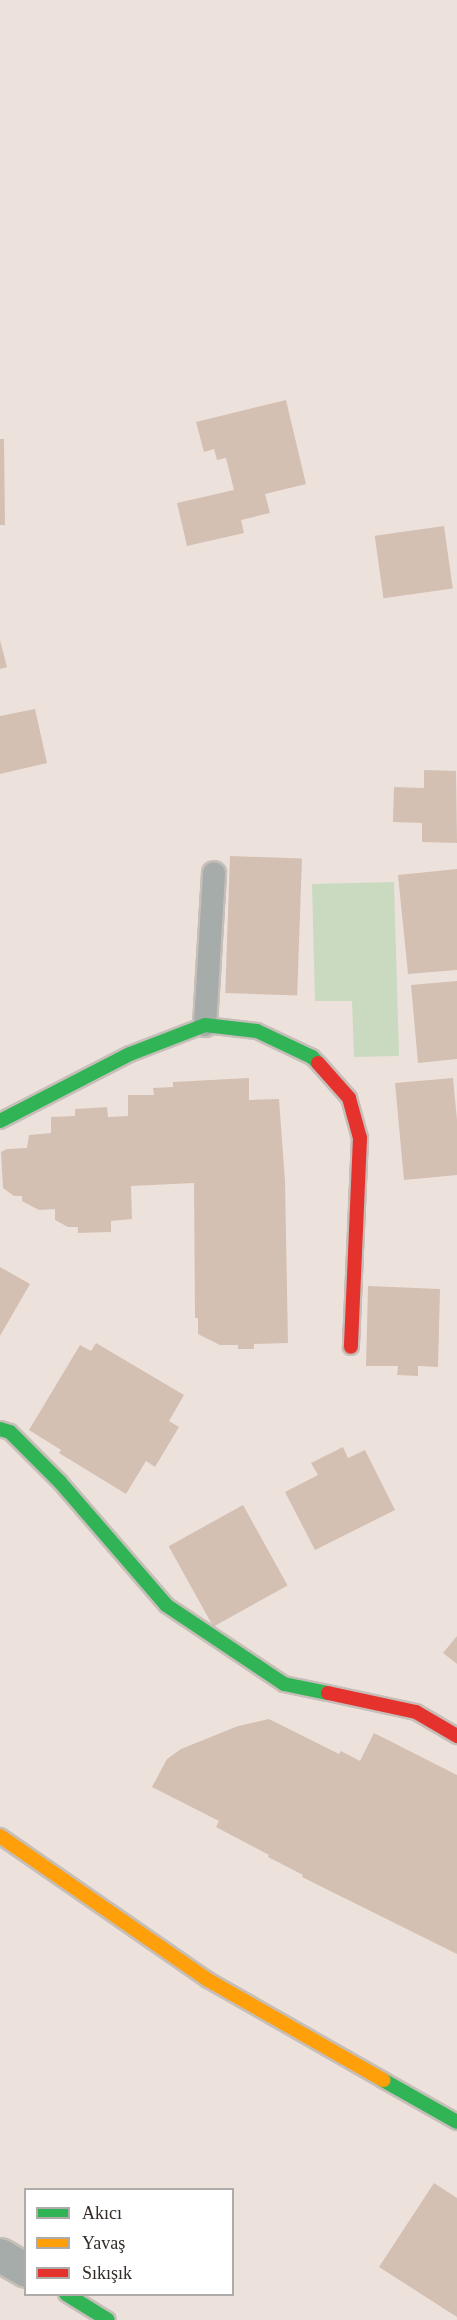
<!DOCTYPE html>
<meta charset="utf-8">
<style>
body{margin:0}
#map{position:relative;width:457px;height:2320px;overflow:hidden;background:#ede2db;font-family:"Times New Roman",serif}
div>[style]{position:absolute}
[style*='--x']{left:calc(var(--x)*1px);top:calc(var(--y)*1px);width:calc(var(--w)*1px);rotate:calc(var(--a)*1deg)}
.green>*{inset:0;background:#c9dac0}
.building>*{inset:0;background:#d4bfb3;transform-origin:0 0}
.roads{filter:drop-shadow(2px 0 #c6beb9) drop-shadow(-2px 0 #c6beb9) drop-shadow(0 2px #c6beb9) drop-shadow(0 -2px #c6beb9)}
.lane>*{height:22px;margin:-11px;padding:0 11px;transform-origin:11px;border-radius:11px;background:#a6aca9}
.street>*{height:33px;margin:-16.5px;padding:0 16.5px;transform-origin:16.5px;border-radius:16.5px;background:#a6aca9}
.fast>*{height:14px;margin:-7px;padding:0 7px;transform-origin:7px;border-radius:7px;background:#30b455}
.slow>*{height:14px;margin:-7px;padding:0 7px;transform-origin:7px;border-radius:7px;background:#ff9f0a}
.jam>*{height:14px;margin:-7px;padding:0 7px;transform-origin:7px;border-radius:7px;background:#e5322d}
span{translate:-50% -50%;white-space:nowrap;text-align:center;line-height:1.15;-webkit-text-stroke:4.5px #fff;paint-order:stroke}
.legend{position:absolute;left:24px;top:2188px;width:210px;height:108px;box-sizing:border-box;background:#fff;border:2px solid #aeaba9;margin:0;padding:8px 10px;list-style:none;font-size:18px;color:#342c28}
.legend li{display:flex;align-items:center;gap:12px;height:30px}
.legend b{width:30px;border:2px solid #aeaba9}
</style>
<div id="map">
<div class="green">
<div style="clip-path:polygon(394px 882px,399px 1056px,354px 1057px,352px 1001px,315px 1001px,312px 884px)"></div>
</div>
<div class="building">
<div style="clip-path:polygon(286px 400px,306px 484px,265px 494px,270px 513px,241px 520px,244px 533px,187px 546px,177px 503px,234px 490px,226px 458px,217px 460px,214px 449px,204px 452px,196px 422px)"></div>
<div style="clip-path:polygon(0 439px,4px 439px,5px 525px,0 525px)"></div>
<div style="left:444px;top:526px;width:63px;height:70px;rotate:82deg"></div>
<div style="clip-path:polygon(0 640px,7px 667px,0 669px)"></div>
<div style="clip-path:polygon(35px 709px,47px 763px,0 774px,0 716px)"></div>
<div style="clip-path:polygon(424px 770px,456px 771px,457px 843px,422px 842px,422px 823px,393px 822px,394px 787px,424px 788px)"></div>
<div style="left:230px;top:856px;width:72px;height:137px;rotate:2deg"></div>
<div style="clip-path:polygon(457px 869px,457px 970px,408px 974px,398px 875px)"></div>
<div style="clip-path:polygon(457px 981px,457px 1059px,418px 1063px,411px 985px)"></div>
<div style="clip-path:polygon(249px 1078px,249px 1100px,279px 1099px,285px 1181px,288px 1343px,254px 1344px,254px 1349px,238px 1349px,238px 1345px,220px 1345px,198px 1334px,198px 1318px,195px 1318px,194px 1183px,131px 1186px,132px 1219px,111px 1221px,111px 1232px,78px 1233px,78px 1227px,68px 1227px,55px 1220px,55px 1209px,39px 1210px,22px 1201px,22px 1196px,14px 1196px,3px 1188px,1px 1152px,7px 1149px,27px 1148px,29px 1135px,51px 1133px,51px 1117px,75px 1116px,75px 1109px,107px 1107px,108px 1117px,128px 1116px,128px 1095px,154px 1095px,153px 1088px,173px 1087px,173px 1082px)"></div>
<div style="clip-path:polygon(453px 1078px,457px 1120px,457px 1175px,404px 1180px,395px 1083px)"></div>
<div style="clip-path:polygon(0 1267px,30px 1284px,0 1336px)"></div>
<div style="clip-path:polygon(368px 1286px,440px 1289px,438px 1367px,418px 1366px,418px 1376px,397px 1375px,398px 1366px,366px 1366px)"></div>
<div style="clip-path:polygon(96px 1343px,184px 1395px,169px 1421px,179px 1427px,155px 1467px,146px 1461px,126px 1494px,59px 1453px,61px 1450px,29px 1430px,80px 1345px,91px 1351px)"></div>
<div style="clip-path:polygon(343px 1447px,348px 1458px,365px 1450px,395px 1510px,315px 1550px,285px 1492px,318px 1475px,311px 1463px)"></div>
<div style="left:243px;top:1505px;width:92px;height:85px;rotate:61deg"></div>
<div style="clip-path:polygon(457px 1636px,457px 1664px,443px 1653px)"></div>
<div style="clip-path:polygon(269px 1719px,339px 1754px,341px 1751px,360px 1761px,374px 1733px,457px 1775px,457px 1954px,302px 1877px,303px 1875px,268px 1857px,269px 1855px,216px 1827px,219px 1821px,152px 1787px,167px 1759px,181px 1749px,238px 1726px)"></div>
<div style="clip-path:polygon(434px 2183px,457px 2198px,457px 2317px,379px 2267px)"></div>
</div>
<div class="roads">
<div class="lane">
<div style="--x:205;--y:1025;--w:152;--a:-86.6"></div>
</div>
<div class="street">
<div style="--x:0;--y:2255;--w:30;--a:30"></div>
</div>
<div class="fast">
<div style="--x:0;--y:1121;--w:146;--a:-27.3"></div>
<div style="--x:130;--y:1054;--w:80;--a:-21.1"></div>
<div style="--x:205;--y:1025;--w:52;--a:6.6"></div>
<div style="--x:257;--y:1031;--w:61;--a:25.3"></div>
<div style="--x:312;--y:1057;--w:8;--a:45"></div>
<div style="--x:0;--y:1429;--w:10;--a:17"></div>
<div style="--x:10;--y:1432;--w:71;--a:45"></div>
<div style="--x:60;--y:1482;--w:162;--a:49.2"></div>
<div style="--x:166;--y:1605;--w:142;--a:33.8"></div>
<div style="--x:284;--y:1684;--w:45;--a:11.6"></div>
<div style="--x:383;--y:2080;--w:85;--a:29.6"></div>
<div style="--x:66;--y:2294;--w:49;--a:31.8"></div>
</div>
<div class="slow">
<div style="--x:0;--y:1836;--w:253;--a:34.7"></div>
<div style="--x:208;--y:1980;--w:202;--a:29.7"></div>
</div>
<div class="jam">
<div style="--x:318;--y:1063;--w:47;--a:48.5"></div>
<div style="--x:349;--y:1098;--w:41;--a:74.6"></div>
<div style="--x:360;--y:1138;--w:209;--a:92.5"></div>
<div style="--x:328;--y:1693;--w:90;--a:12.2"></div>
<div style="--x:416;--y:1712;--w:48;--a:30.3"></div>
</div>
</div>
<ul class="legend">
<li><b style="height:8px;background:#30b455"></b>Akıcı</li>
<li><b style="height:8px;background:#ff9f0a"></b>Yavaş</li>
<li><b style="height:8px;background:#e5322d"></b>Sıkışık</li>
</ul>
</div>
